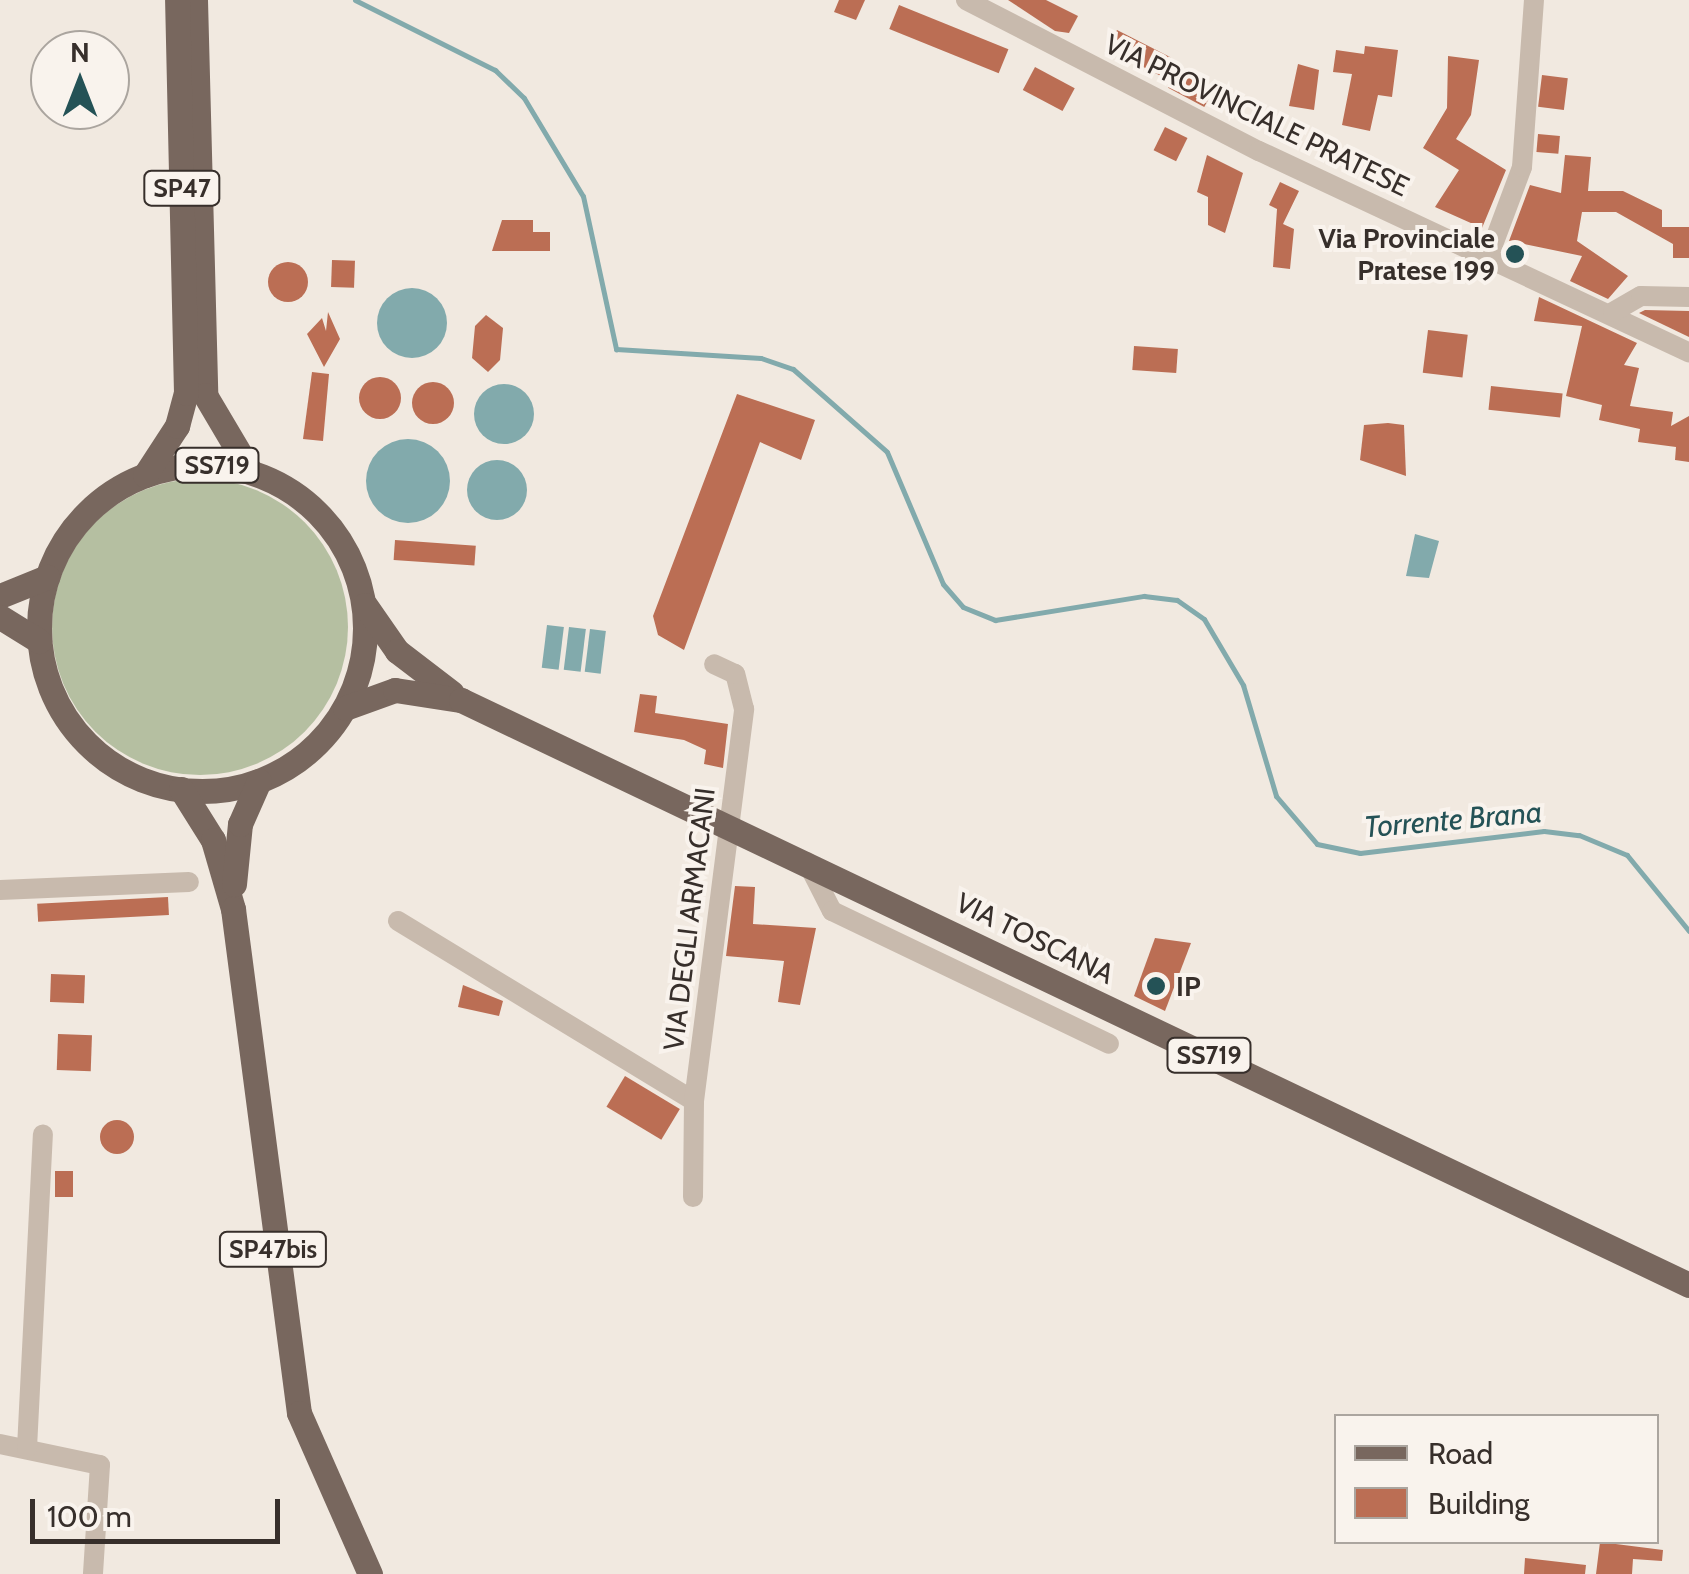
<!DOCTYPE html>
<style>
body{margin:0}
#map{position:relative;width:1689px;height:1574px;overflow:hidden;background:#f1e9e0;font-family:Cabin,sans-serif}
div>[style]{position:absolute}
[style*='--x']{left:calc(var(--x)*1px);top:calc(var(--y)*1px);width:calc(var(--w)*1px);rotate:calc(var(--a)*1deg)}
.green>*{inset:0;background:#b5bfa1}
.round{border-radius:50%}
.water>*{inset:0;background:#82aaac;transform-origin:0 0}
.stream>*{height:5px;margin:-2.5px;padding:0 2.5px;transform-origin:2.5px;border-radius:2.5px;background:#82aaac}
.building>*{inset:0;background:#bb6e54;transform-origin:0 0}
.minor>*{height:20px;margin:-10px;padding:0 10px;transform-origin:10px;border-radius:10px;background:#c8baad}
.major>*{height:25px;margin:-12.5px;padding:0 12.5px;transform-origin:12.5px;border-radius:12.5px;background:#78675e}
.major>.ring{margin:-12.5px;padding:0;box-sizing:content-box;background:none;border:25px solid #78675e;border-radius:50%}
.dots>*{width:28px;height:28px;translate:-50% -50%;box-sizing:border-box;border:5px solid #f9f3ed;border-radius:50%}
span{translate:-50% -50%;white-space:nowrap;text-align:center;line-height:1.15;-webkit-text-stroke:8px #f9f3ed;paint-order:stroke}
.shield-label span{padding:2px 8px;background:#f9f3ed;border:2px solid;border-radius:8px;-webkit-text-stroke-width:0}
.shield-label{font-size:25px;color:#372f2b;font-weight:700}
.street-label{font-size:28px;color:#372f2b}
.poi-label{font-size:28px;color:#372f2b;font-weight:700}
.right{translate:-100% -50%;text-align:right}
.left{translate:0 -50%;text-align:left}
.water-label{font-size:30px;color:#245256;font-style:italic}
.legend{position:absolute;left:1334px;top:1414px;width:325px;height:130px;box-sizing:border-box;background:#f9f3ed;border:2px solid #aba59f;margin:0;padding:12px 18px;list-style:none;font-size:30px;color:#372f2b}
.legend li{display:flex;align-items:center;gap:20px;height:50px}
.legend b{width:50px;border:2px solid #aba59f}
.north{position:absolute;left:30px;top:30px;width:100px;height:100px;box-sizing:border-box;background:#f9f3ed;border:2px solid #aba59f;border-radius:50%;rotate:0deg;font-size:28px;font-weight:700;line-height:40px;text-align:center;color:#372f2b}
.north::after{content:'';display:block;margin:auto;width:35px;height:45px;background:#245256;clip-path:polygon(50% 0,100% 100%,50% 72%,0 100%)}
.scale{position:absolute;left:30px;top:1499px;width:250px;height:45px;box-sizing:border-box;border:5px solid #372f2b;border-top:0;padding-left:12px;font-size:30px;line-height:35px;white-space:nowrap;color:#372f2b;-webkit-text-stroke:8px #f9f3ed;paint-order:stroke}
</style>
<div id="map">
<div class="green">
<div class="round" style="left:52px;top:479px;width:296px;height:296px"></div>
</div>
<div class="water">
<div class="round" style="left:377px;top:288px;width:70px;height:70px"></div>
<div class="round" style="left:474px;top:384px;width:60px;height:60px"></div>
<div class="round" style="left:366px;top:439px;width:84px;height:84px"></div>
<div class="round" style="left:467px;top:460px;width:60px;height:60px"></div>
<div style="clip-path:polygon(1415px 534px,1439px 541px,1429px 578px,1406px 576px)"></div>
<div style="left:547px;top:625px;width:17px;height:43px;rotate:7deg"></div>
<div style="left:569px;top:627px;width:17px;height:43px;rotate:7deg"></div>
<div style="left:590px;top:629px;width:16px;height:43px;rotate:7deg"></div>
</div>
<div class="stream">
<div style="--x:355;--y:0;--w:157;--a:26.6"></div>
<div style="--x:495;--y:70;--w:40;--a:44"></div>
<div style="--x:524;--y:98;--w:114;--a:59"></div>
<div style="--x:583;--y:196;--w:157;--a:77.8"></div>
<div style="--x:616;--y:349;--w:145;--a:3.6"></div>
<div style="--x:761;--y:358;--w:34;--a:19"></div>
<div style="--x:793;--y:369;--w:125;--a:41.4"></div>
<div style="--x:887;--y:452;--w:143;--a:67"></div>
<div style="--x:943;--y:584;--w:30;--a:49"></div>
<div style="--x:963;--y:607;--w:35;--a:22"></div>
<div style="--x:995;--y:620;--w:151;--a:-9.2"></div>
<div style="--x:1144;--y:596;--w:33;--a:7"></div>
<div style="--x:1177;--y:600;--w:33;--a:35"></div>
<div style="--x:1204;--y:619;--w:77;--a:59.4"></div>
<div style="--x:1243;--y:685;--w:116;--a:73.4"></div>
<div style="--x:1276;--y:796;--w:63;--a:49.5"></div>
<div style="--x:1317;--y:844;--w:44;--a:11.8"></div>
<div style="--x:1360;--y:853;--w:185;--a:-6.8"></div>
<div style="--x:1544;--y:831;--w:35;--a:7"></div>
<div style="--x:1579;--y:835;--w:52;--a:22.6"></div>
<div style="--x:1627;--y:855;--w:98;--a:50.8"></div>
</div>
<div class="building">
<div style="clip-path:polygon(839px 0,865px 0,856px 20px,834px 12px)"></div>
<div style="clip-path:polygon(1008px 0,1046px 0,1078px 16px,1069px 33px,1055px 31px)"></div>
<div style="left:899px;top:5px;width:118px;height:26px;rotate:22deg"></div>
<div style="left:1117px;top:30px;width:60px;height:21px;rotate:27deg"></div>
<div style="clip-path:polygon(1365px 46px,1398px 50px,1392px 97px,1378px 95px,1370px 131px,1342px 125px,1352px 74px,1333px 72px,1336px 50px,1364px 54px)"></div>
<div style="clip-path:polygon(1448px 56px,1479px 60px,1471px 115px,1456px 139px,1506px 170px,1482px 228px,1435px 207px,1459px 170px,1423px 148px,1447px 108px)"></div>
<div style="clip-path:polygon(1298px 64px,1319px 70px,1314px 110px,1289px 106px)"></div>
<div style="left:1035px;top:67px;width:45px;height:26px;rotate:28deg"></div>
<div style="left:1177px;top:71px;width:41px;height:19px;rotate:28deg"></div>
<div style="left:1542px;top:75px;width:26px;height:32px;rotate:7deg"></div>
<div style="left:1165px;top:127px;width:25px;height:26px;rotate:26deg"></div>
<div style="left:1538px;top:134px;width:22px;height:18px;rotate:5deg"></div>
<div style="clip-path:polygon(1207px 155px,1243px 173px,1225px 233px,1208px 225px,1208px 197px,1197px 192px)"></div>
<div style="clip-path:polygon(1565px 155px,1591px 157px,1588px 191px,1623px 191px,1662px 210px,1662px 227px,1689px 227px,1689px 258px,1673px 258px,1673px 244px,1616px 212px,1582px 212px,1577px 241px,1628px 276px,1608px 299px,1570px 281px,1582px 256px,1509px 241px,1530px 185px,1561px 193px)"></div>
<div style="clip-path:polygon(1280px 182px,1299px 191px,1283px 224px,1294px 229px,1290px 269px,1273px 267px,1277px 209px,1269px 205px)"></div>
<div style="clip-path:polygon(502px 220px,533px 220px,533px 232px,550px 232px,550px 251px,492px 251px)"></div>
<div style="left:332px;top:260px;width:23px;height:27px;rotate:2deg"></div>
<div class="round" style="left:268px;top:262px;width:40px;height:40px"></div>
<div style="clip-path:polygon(1539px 297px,1637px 343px,1624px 365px,1639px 368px,1630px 406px,1673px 412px,1671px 426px,1689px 416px,1689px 462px,1675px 460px,1676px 447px,1638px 442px,1640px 429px,1599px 420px,1602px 405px,1566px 396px,1582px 326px,1534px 321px)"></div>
<div style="clip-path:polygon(1689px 311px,1689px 337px,1639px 313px,1645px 310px)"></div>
<div style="clip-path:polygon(328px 312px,340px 339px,324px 367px,307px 334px,322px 318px,326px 331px)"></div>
<div style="clip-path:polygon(486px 315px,503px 328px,500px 360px,488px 372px,472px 358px,475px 326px)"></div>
<div style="left:1428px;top:330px;width:40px;height:43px;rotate:7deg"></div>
<div style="left:1134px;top:346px;width:44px;height:24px;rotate:4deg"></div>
<div style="clip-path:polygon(312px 372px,329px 374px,323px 441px,303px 439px)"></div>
<div class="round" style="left:359px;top:377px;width:42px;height:42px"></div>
<div class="round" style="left:412px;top:382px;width:42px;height:42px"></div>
<div style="left:1491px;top:386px;width:72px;height:24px;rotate:6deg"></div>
<div style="clip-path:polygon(737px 394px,815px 420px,801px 460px,760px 442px,684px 650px,658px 635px,653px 616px)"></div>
<div style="clip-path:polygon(1388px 423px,1404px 425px,1406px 476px,1360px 460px,1364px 425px)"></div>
<div style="left:395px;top:540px;width:81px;height:20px;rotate:4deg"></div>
<div style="clip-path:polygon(640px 694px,657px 696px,655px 713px,728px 724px,723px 768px,704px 764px,706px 750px,684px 740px,634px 732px)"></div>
<div style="clip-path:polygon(735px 886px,755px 887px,753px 924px,816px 928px,800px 1005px,778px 1002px,784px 961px,726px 956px)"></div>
<div style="left:168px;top:897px;width:18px;height:131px;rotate:87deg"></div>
<div style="clip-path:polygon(1155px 938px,1191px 943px,1165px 1011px,1134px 996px)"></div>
<div style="left:51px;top:974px;width:34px;height:28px;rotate:2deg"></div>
<div style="clip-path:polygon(463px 985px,503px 1001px,499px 1016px,458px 1007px)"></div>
<div style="left:58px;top:1034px;width:34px;height:36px;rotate:2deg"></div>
<div style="left:625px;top:1076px;width:64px;height:36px;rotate:31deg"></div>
<div class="round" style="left:100px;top:1120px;width:34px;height:34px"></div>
<div style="left:55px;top:1171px;width:18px;height:26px"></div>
<div style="clip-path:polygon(1600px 1542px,1663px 1550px,1662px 1561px,1633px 1559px,1632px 1574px,1596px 1574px)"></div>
<div style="clip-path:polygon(1525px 1558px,1586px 1565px,1585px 1574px,1524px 1574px)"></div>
</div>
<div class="minor">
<div style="--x:966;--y:0;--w:330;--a:27.3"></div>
<div style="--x:1259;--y:151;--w:475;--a:25.1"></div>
<div style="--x:1488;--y:258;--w:97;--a:-69.5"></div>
<div style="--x:1522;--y:167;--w:167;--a:-85.9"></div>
<div style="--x:1613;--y:312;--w:32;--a:-30"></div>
<div style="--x:1641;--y:296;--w:48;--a:1.2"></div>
<div style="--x:807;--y:862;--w:55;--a:63"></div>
<div style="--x:832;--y:911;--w:307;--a:25.6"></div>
<div style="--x:0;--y:890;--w:189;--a:-2.4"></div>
<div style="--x:398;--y:921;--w:346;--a:31.3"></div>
<div style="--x:693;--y:1197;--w:96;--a:-89.4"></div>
<div style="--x:694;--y:1101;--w:395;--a:-82.7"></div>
<div style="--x:744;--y:709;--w:36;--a:-104"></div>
<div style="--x:735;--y:674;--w:23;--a:-155"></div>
<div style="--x:0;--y:1444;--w:102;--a:11.9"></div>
<div style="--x:100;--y:1465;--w:109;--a:93.7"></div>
<div style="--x:27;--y:1448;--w:314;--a:-87.1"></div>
</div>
<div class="major">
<div style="--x:195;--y:0;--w:395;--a:88.5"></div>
<div style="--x:205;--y:395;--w:88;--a:59.4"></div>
<div class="ring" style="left:39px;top:465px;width:301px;height:301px"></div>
<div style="--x:145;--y:475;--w:59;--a:-56.9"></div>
<div style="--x:177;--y:426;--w:34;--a:-75"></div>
<div style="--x:186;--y:393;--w:393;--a:-91.3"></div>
<div style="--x:0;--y:596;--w:51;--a:-22"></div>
<div style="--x:365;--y:605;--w:56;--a:55.2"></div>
<div style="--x:397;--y:651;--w:69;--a:37.4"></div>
<div style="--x:0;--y:617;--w:46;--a:31.6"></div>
<div style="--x:345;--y:708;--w:53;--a:-19.8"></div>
<div style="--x:395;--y:690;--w:67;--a:8.6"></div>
<div style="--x:461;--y:700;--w:1360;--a:25.47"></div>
<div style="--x:181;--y:789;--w:60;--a:57.9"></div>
<div style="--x:213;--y:840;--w:72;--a:73.8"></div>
<div style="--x:233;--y:909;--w:508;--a:82.54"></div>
<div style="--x:299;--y:1413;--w:176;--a:66.2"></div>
<div style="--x:234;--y:884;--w:60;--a:-84.3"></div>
<div style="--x:240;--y:824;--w:47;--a:-66.2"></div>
</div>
<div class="dots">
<div style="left:1515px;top:254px;background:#245256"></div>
<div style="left:1156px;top:986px;background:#245256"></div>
</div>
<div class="shield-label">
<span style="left:182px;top:188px">SP47</span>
<span style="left:217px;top:465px">SS719</span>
<span style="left:1209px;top:1055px">SS719</span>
<span style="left:273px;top:1249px">SP47bis</span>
</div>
<div class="street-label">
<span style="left:1257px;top:115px;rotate:26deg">VIA PROVINCIALE PRATESE</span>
<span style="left:689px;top:919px;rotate:-83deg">VIA DEGLI ARMACANI</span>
<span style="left:1035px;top:938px;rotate:26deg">VIA TOSCANA</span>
</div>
<div class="poi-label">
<span class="right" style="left:1495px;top:254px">Via Provinciale<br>Pratese 199</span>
<span class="left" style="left:1176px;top:986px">IP</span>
</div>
<div class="water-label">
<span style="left:1453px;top:820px;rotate:-5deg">Torrente Brana</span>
</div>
<ul class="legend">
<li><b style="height:12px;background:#78675e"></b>Road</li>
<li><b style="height:28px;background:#bb6e54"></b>Building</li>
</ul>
<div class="north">N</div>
<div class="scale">100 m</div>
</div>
